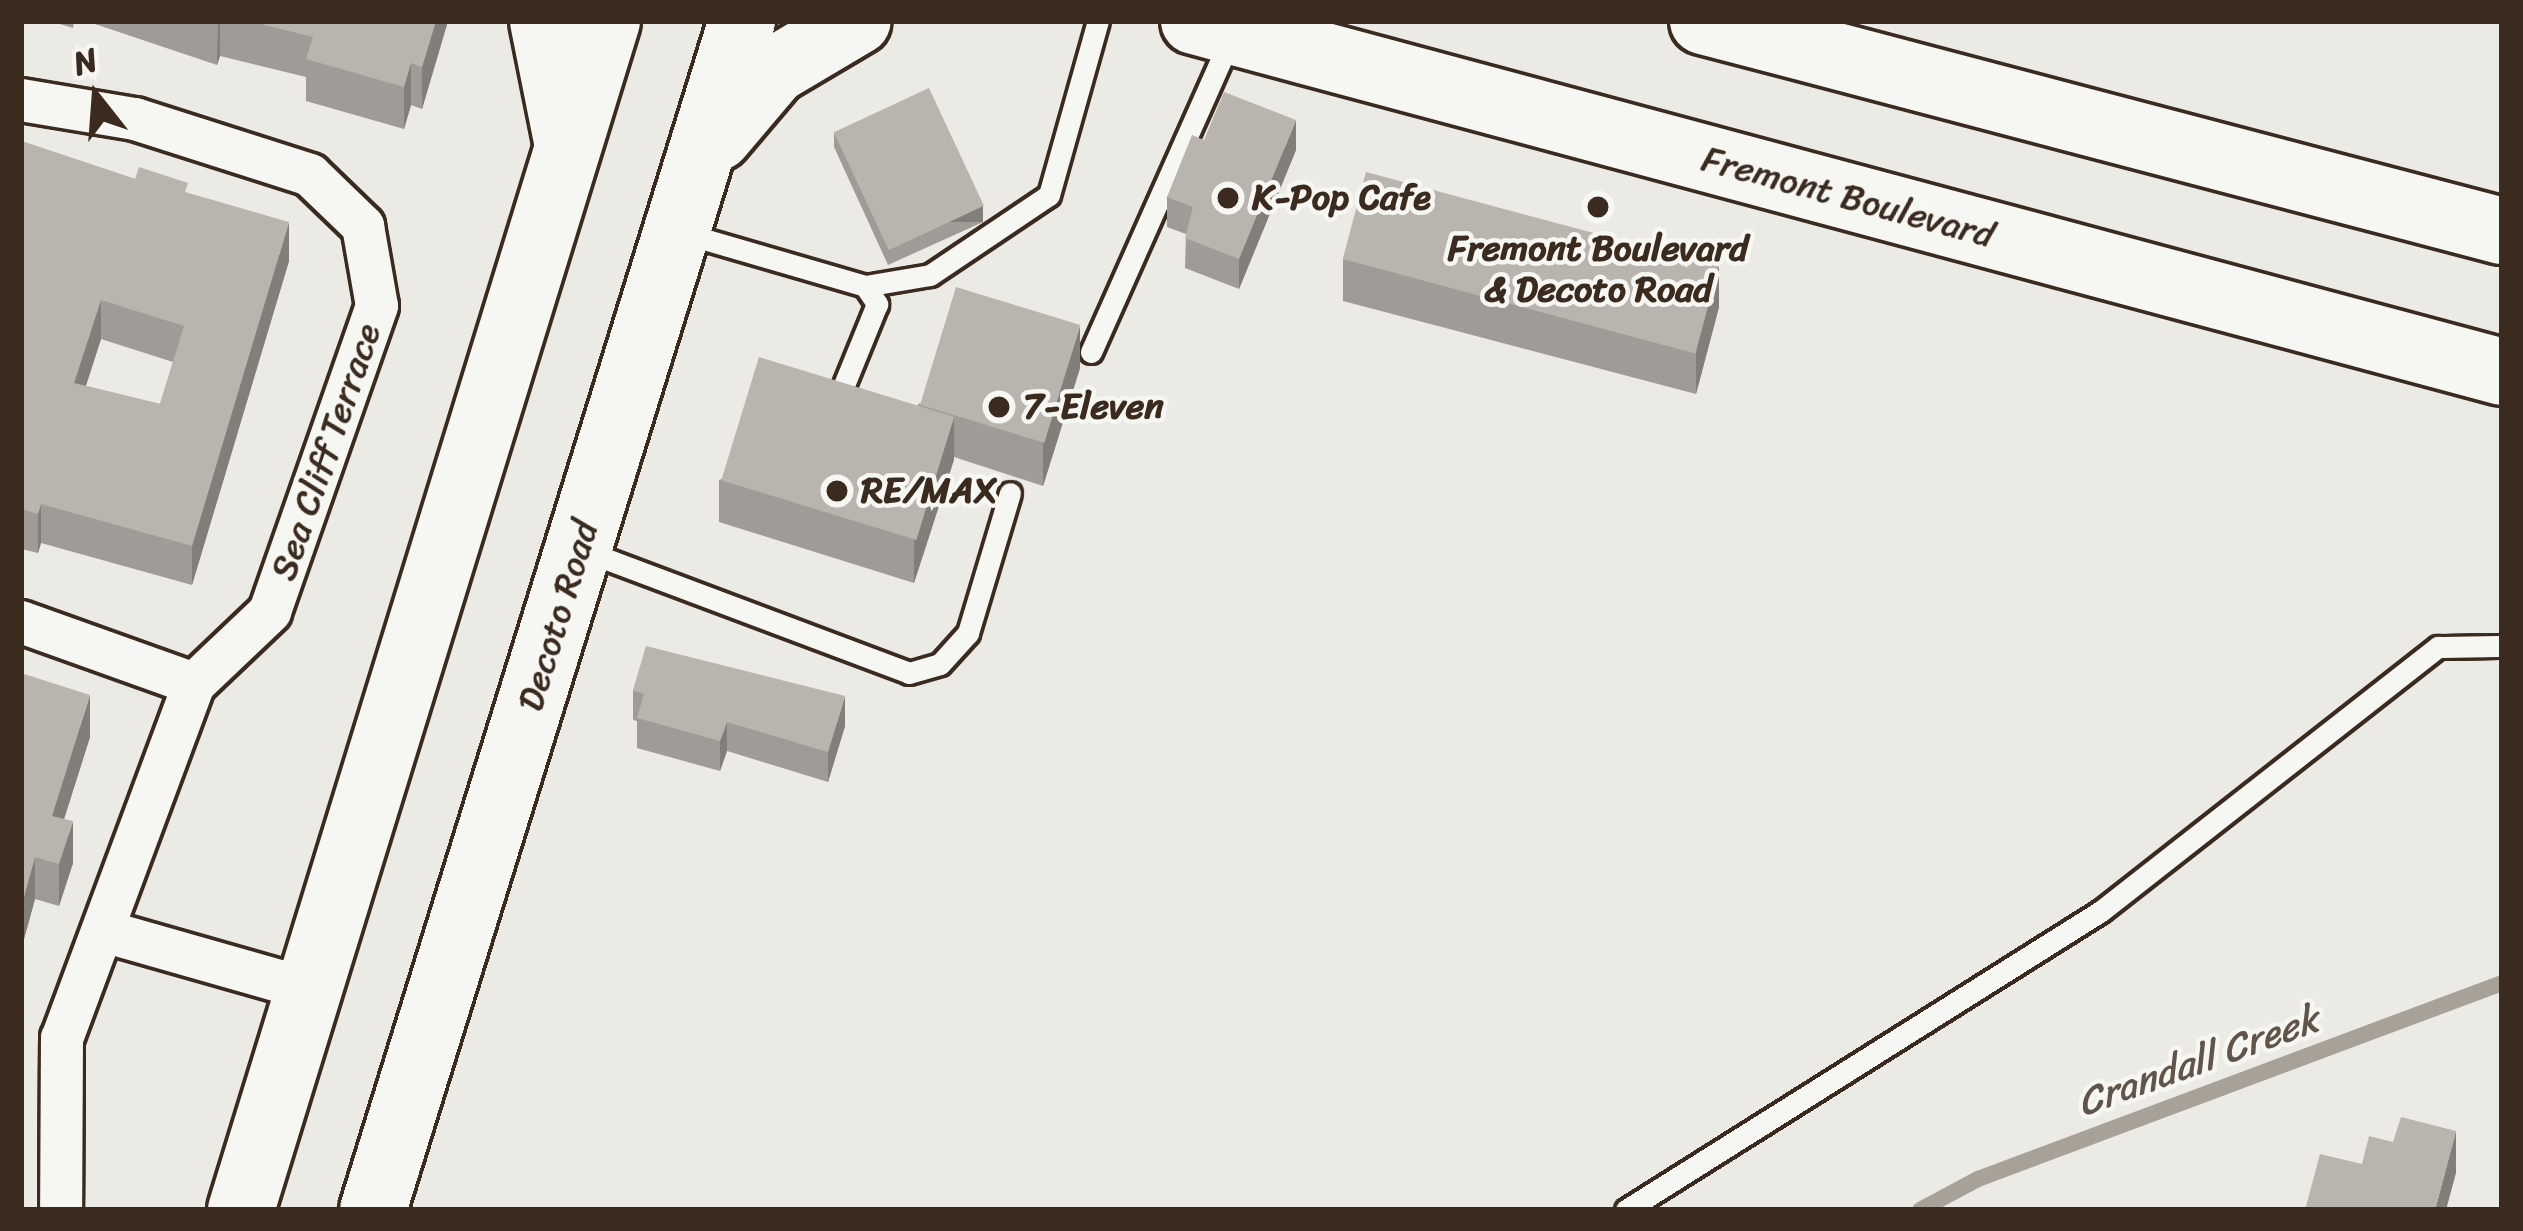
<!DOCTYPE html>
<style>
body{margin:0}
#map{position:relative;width:2523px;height:1231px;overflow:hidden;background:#ebeae5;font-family:Sriracha,sans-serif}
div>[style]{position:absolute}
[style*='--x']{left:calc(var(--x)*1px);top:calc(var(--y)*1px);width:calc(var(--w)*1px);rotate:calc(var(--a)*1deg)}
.stream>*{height:16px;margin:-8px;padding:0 8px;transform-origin:8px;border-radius:8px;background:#a8a198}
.roads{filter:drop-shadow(3px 0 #3b2a1e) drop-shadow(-3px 0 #3b2a1e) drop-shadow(0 3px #3b2a1e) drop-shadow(0 -3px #3b2a1e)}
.service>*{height:21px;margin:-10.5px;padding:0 10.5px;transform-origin:10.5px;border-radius:10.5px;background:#f6f6f2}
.minor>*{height:42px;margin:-21px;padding:0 21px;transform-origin:21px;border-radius:21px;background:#f6f6f2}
.primary>*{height:66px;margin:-33px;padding:0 33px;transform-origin:33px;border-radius:33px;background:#f6f6f2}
.wall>*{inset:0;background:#a09b96}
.shaded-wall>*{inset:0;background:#827e7a;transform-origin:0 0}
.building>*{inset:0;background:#bab4ae;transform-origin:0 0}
.dots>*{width:33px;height:33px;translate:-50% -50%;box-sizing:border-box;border:6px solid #f6f6f2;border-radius:50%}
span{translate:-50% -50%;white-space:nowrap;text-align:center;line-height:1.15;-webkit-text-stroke:9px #f6f6f2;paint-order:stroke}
.street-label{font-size:36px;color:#3b2a1e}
.poi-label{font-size:36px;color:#3b2a1e;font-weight:700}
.left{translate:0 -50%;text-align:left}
.water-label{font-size:39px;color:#615449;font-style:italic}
.frame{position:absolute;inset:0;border:24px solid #3b2a1e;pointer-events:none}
.north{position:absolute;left:36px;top:36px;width:120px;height:120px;-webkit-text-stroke:9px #f6f6f2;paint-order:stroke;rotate:343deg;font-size:33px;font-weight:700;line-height:48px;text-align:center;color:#3b2a1e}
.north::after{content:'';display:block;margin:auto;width:42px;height:54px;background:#3b2a1e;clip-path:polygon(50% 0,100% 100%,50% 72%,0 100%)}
</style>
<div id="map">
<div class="stream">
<div style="--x:1920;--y:1210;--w:66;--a:-28.1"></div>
<div style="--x:1978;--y:1179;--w:559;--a:-20.51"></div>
</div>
<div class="roads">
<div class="service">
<div style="--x:683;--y:233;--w:190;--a:16.2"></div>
<div style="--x:865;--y:286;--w:22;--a:56"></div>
<div style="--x:877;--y:304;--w:95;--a:112.2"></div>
<div style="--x:865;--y:286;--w:66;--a:-9.6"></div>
<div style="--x:930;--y:275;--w:143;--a:-33.9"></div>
<div style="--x:1049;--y:195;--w:181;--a:-74.3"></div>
<div style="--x:1091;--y:352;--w:342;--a:-66"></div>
<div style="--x:585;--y:551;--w:346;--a:20.6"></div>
<div style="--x:909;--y:673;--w:32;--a:-16"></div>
<div style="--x:940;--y:664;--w:42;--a:-47.9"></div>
<div style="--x:968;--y:633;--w:146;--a:-73.3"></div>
<div style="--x:1626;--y:1210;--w:561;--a:-32.19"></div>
<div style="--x:2101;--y:911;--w:428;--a:-38.1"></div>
<div style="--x:2438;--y:647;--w:64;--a:-0.9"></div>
</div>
<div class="minor">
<div style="--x:21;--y:100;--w:116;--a:9.5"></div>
<div style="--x:135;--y:119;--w:184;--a:17.7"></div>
<div style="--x:310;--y:175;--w:74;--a:43.9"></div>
<div style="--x:363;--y:226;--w:81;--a:80.1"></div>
<div style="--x:377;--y:306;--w:324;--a:109.3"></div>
<div style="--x:270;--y:612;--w:105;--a:136.5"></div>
<div style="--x:194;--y:684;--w:378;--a:110.4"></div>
<div style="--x:62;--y:1038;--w:172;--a:90.3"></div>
<div style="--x:21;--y:622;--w:184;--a:19.7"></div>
<div style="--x:107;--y:932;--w:211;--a:15.9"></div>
</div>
<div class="primary">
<div style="--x:543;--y:21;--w:122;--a:78.7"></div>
<div style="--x:1194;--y:21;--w:1354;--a:15.02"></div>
<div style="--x:1703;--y:21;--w:826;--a:14.73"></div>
<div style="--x:718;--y:137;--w:88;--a:-49.6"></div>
<div style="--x:775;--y:70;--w:96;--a:-30.6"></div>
<div style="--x:241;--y:1210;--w:1244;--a:-72.89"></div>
<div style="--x:373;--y:1210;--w:1245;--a:-72.76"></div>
</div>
</div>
<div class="wall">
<div style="clip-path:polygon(50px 21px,74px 21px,73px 28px)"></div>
<div style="clip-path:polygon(86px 21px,448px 21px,422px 109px,411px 105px,404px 129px,306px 101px,306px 77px,220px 56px,217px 65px)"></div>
<div style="clip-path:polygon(834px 132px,983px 222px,888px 265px,834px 147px)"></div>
<div style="clip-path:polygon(1204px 140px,1296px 150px,1239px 289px,1185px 268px,1186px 234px,1167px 227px,1167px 197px)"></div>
<div style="clip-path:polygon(evenodd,21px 141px,135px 179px,188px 193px,289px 261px,192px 585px,41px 543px,38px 553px,21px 549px,21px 141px,101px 339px,173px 362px,160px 404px,86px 386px,101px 339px)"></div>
<div style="clip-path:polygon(1343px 259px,1719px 307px,1696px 394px,1343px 301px)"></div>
<div style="clip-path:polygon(1080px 368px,1043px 486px,954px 457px,914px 583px,719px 522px,719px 480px,918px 407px,918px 404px)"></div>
<div style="clip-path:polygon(21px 673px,90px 737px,64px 819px,73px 863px,59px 906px,35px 899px,21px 950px)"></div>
<div style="clip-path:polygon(633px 690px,845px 726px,828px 782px,727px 751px,720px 771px,637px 748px,637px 721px,633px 720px)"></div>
</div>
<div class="shaded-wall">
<div style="clip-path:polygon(218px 21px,220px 21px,220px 56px,217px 65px)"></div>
<div style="clip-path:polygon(436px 21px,448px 21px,422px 109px,422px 67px)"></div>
<div style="clip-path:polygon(411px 63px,411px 105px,404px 129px,404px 87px)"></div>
<div style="clip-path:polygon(1296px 120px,1296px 150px,1239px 289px,1239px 259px)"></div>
<div style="left:983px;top:206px;width:16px;height:104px;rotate:90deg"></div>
<div style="clip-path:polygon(289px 222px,289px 261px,192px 585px,192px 546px)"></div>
<div style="clip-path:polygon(1719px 265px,1719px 307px,1696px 394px,1696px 352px)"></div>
<div style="clip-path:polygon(101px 300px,101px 339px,74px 422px,74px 383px)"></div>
<div style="clip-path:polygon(1080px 326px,1080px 368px,1043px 486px,1043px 444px)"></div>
<div style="clip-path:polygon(954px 418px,954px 460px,914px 583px,914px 541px)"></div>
<div style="clip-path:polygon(41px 504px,41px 543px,38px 553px,38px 514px)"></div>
<div style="clip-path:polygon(90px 695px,90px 737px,52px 857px,52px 816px)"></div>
<div style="clip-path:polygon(845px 696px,845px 726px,828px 782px,828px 752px)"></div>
<div style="clip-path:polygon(727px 722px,727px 751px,720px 771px,720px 741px)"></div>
<div style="clip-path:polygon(73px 821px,73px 863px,59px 906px,59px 864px)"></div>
<div style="clip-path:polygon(35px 857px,35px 899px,21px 950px,21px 908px)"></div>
<div style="clip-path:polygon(2456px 1131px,2456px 1173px,2446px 1210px,2435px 1210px)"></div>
</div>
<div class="building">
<div style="clip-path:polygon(249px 21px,436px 21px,422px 67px,411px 63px,404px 87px,306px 59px,313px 37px)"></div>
<div style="left:929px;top:88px;width:130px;height:105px;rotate:65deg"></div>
<div style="clip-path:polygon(1224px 92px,1296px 120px,1239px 259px,1185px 238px,1193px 207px,1167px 197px,1192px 135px,1204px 140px)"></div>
<div style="clip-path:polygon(evenodd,21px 141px,135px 179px,139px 167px,188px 183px,185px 192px,289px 222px,192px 546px,41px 504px,38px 514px,21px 509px,21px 141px,101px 300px,184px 326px,160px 404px,74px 383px,101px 300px)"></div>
<div style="left:1366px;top:172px;width:365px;height:90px;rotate:15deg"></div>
<div style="left:956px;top:287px;width:130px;height:123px;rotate:17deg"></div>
<div style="left:759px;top:357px;width:204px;height:129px;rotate:17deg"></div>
<div style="clip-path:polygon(646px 646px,845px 696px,828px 752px,727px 722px,720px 741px,637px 718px,644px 694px,633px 690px)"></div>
<div style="clip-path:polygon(21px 673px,90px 695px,52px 816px,73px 821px,59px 864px,35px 857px,21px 908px)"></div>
<div style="clip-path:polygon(2401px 1117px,2456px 1131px,2435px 1210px,2305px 1210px,2320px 1154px,2362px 1164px,2369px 1136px,2393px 1142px)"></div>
</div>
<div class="dots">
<div style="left:1228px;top:198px;background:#3b2a1e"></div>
<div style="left:1598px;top:207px;background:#3b2a1e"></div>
<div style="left:999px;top:407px;background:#3b2a1e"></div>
<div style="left:837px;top:491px;background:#3b2a1e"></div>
</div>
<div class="street-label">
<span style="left:1848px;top:197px;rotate:15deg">Fremont Boulevard</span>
<span style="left:326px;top:452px;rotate:-71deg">Sea Cliff Terrace</span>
<span style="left:558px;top:616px;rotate:-73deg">Decoto Road</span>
</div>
<div class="poi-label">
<span class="left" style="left:1252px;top:198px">K-Pop Cafe</span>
<span style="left:1598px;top:269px">Fremont Boulevard<br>&amp; Decoto Road</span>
<span class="left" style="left:1023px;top:407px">7-Eleven</span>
<span class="left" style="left:861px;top:491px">RE/MAX</span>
</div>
<div class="water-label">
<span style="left:2198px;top:1061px;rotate:-20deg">Crandall Creek</span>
</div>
<div class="frame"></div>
<div class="north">N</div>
</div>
